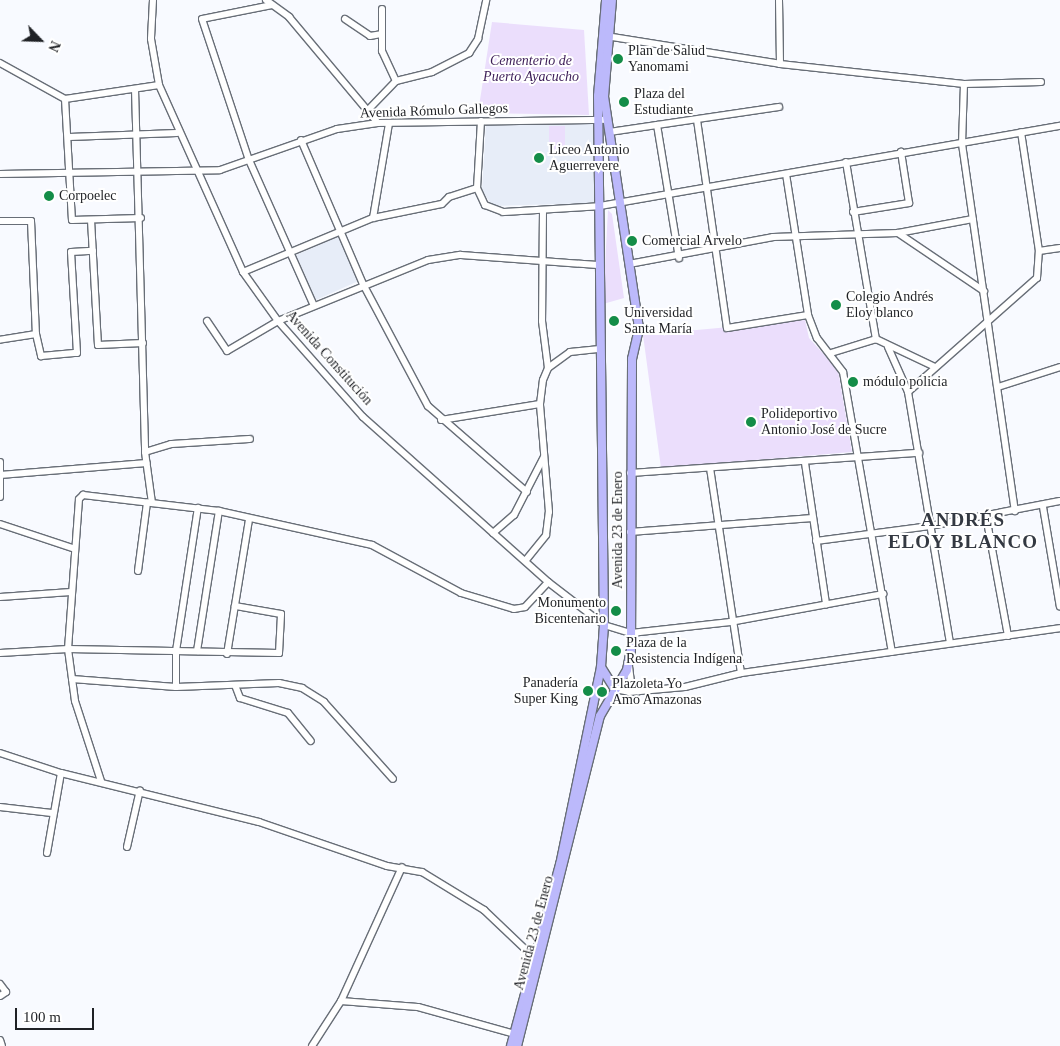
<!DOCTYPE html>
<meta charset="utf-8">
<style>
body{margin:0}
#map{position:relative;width:1060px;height:1046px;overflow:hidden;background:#f8faff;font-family:"Times New Roman",serif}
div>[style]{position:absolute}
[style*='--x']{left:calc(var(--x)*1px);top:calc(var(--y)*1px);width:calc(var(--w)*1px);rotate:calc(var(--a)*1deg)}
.built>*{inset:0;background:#e7edf8;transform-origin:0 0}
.green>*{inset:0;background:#ebdefc;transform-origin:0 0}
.roads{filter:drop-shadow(1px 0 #686e77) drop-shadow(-1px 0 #686e77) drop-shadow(0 1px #686e77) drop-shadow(0 -1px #686e77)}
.minor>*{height:6px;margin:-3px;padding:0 3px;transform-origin:3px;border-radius:3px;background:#fff}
.major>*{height:8px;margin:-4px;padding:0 4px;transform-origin:4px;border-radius:4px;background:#bcb9fb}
.dots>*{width:14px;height:14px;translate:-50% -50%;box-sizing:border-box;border:2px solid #fff;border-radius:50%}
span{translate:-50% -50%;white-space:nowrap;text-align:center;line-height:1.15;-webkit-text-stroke:4px #fff;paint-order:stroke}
.poi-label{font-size:14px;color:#1f2125}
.left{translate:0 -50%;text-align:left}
.right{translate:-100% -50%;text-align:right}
.park-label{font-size:14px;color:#3c1d57;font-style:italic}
.street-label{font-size:14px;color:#1f2125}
.district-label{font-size:19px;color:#343942;font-weight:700;letter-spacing:1px}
.north{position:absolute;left:15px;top:15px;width:50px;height:50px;-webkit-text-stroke:4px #fff;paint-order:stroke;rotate:114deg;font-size:14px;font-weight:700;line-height:20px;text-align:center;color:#1f2125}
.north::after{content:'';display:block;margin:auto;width:18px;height:22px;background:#1f2125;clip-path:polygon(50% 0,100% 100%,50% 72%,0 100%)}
.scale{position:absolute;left:15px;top:1008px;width:79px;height:22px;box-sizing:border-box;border:2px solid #1f2125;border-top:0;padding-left:6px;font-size:15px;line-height:18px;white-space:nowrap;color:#1f2125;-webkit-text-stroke:4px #fff;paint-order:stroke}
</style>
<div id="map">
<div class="built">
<div style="clip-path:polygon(594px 123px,594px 203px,493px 206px,482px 191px,486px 125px)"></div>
<div style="left:339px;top:236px;width:49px;height:47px;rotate:66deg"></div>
</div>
<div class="green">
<div style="clip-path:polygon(492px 22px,584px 30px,589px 115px,478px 113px)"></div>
<div style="left:549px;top:126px;width:16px;height:27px"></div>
<div style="clip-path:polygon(608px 210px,612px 214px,624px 298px,603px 304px)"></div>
<div style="clip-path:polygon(805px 320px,809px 338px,838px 370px,852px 452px,661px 468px,643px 335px)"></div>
</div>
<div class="roads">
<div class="minor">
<div style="--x:153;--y:0;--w:39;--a:93"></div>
<div style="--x:151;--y:39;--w:47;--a:80.1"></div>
<div style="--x:159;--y:85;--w:205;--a:65.8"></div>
<div style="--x:243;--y:272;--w:60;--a:54.5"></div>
<div style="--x:278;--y:321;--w:128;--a:48.5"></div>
<div style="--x:363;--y:417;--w:248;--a:41.7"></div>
<div style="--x:548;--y:582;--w:71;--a:37.5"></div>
<div style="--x:604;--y:625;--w:28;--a:17"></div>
<div style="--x:631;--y:633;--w:100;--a:-6.3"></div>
<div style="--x:730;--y:622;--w:156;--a:-10.4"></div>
<div style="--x:266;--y:0;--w:29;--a:36"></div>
<div style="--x:289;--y:17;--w:138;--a:50"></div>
<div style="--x:779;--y:0;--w:64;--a:89.1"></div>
<div style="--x:272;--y:5;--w:71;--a:168.7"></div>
<div style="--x:202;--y:19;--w:149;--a:71.6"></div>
<div style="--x:249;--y:160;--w:158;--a:66"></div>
<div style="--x:382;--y:9;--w:42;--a:90"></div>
<div style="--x:382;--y:51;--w:33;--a:65"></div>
<div style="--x:345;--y:19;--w:30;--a:34"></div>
<div style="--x:370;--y:36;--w:11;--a:-10"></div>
<div style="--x:606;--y:36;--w:176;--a:9.1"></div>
<div style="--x:780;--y:64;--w:185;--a:6.2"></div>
<div style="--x:964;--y:84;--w:77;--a:-1.5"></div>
<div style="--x:0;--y:63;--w:74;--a:29"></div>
<div style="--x:65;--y:99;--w:95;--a:-8.5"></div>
<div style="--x:964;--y:84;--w:60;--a:91.9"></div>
<div style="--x:962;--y:144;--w:371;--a:81.8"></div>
<div style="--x:135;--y:89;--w:363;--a:88.4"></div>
<div style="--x:145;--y:452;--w:51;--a:82.2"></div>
<div style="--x:65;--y:99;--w:121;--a:86.7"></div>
<div style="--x:72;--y:220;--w:69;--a:-1.7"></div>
<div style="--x:369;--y:109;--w:39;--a:-46"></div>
<div style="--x:396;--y:81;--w:37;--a:-14"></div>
<div style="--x:432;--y:72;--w:42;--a:-27.2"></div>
<div style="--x:469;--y:53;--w:17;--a:-57"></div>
<div style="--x:478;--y:39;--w:40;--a:-78"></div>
<div style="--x:697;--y:120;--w:210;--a:81.8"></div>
<div style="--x:727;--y:328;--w:82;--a:-9.1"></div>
<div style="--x:481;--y:121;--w:67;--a:93.4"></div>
<div style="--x:477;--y:188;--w:19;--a:65"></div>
<div style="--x:485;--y:205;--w:19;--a:21"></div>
<div style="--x:503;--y:212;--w:97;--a:-3.5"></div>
<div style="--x:600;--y:206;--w:467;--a:-9.9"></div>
<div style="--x:657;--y:125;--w:135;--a:80.6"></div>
<div style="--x:609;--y:132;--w:172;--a:-8.4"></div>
<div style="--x:69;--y:137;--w:108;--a:-2.1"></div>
<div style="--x:301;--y:140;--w:157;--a:66.7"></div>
<div style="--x:363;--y:284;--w:138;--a:62"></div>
<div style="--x:428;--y:406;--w:131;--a:41"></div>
<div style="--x:846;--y:162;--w:180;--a:80.4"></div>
<div style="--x:876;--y:339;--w:65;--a:25.4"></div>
<div style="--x:0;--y:174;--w:220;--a:-1"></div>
<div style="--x:220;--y:170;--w:124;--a:-19.3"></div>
<div style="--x:337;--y:129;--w:41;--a:-8.3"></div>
<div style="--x:378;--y:123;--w:229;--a:-0.8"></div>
<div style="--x:786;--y:174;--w:143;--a:81.1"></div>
<div style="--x:808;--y:315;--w:25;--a:69"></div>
<div style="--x:817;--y:338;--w:43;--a:52.6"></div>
<div style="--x:843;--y:372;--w:284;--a:80.1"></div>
<div style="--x:543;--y:210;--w:111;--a:90.5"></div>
<div style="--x:542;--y:321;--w:47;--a:82.7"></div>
<div style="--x:853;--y:212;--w:57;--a:-9.1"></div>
<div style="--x:909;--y:203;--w:52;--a:-98.9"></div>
<div style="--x:373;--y:218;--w:96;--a:-80.4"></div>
<div style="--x:91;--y:220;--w:125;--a:86.8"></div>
<div style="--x:98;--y:345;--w:45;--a:-2.5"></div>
<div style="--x:0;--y:221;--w:31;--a:0"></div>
<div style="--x:31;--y:221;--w:113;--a:87.5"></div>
<div style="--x:36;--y:334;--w:36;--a:171"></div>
<div style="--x:898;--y:233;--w:104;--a:34"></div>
<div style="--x:1039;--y:251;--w:21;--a:-8"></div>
<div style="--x:629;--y:264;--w:147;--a:-10.6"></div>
<div style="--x:773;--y:237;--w:125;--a:-1.8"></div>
<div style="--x:898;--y:233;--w:76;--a:-10.6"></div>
<div style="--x:243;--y:272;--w:141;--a:-22.6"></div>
<div style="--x:373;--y:218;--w:70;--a:-11.5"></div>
<div style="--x:442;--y:204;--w:10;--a:-45"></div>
<div style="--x:449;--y:197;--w:29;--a:-18"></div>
<div style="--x:207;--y:321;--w:36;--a:56"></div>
<div style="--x:227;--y:351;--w:59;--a:-30.5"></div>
<div style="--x:278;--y:321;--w:162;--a:-22.1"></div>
<div style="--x:428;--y:260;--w:33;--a:-9"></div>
<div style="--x:461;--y:255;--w:137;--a:4.2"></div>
<div style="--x:36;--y:334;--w:23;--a:77"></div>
<div style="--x:41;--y:356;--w:36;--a:-5"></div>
<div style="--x:77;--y:353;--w:101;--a:-93.4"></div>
<div style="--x:71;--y:252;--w:22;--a:-3"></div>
<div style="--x:888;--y:347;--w:49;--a:66"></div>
<div style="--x:908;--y:392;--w:254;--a:80.5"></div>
<div style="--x:831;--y:353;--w:47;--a:-17.3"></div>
<div style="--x:998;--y:387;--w:65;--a:-17.9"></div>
<div style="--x:908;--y:392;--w:172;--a:-41.5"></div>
<div style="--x:1037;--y:278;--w:27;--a:-86"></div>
<div style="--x:1039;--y:251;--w:120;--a:-98.6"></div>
<div style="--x:441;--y:420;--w:100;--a:-9.2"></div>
<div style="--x:145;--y:452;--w:27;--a:-17"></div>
<div style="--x:171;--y:444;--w:79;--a:-3.6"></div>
<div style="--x:0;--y:462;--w:35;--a:90"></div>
<div style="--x:805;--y:463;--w:143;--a:81.5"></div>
<div style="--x:710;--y:468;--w:207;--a:81.4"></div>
<div style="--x:630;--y:473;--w:290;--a:-4"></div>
<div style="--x:0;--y:475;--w:147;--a:-4.7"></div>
<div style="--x:1043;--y:507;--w:101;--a:80.4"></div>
<div style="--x:986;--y:516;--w:122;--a:79.6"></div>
<div style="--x:0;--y:524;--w:79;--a:18.4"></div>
<div style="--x:630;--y:532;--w:183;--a:-4.4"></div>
<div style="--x:493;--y:533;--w:28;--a:-41"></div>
<div style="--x:514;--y:515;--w:65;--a:-62.7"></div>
<div style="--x:816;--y:541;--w:115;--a:-7.5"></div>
<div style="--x:930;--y:526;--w:132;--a:-10.9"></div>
<div style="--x:526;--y:560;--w:32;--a:-51"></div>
<div style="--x:546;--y:535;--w:23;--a:-83"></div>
<div style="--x:549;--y:512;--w:108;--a:-94.8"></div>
<div style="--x:540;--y:404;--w:24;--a:-83"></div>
<div style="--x:543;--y:380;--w:13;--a:-67"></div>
<div style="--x:548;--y:368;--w:27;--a:-36"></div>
<div style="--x:570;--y:352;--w:30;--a:-6"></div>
<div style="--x:138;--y:571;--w:69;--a:-82.5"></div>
<div style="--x:0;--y:597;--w:71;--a:-4"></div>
<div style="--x:197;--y:651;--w:142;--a:-81.1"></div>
<div style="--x:0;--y:653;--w:68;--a:-3.4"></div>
<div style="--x:68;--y:649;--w:211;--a:1.1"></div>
<div style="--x:279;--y:653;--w:39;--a:-87"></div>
<div style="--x:281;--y:614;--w:47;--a:-170.1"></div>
<div style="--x:227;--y:654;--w:137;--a:-80.7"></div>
<div style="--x:629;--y:666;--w:17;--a:83"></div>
<div style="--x:631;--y:683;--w:11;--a:49"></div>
<div style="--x:72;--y:679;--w:104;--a:4.4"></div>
<div style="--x:176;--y:687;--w:103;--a:-2.2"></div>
<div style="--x:279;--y:683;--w:24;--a:12"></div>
<div style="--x:302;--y:688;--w:26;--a:32"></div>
<div style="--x:324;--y:702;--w:103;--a:48.1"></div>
<div style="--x:235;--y:685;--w:14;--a:69"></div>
<div style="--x:240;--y:698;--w:50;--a:17.4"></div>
<div style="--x:288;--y:713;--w:36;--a:51"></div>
<div style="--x:176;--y:687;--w:36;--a:-90"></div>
<div style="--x:176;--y:651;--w:145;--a:-81.3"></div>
<div style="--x:615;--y:689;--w:14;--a:12"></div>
<div style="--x:629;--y:692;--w:56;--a:-5.1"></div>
<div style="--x:685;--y:687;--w:58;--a:-14"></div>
<div style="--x:741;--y:673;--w:322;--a:-8"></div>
<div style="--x:0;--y:753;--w:64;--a:18.2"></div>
<div style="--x:61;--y:773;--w:204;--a:13.9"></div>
<div style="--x:259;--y:822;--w:135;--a:19"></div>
<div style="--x:387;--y:866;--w:36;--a:10"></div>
<div style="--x:422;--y:872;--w:73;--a:31.5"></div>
<div style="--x:484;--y:910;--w:59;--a:43.6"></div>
<div style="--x:527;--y:951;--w:16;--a:68"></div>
<div style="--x:101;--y:781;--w:84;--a:-108"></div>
<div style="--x:75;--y:701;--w:52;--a:-97.7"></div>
<div style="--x:68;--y:649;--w:150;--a:-85.8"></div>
<div style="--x:79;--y:499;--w:6;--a:-45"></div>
<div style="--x:83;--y:495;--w:137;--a:6.7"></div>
<div style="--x:219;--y:511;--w:157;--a:12.5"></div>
<div style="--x:372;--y:545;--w:101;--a:28.3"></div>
<div style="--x:461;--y:593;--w:55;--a:16.8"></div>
<div style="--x:514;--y:609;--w:11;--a:-10"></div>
<div style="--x:525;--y:607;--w:34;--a:-47"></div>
<div style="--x:0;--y:807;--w:52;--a:6.6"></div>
<div style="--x:127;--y:847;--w:58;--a:-77.2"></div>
<div style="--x:47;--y:853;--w:81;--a:-80.1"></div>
<div style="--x:0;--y:984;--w:10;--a:53"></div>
<div style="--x:6;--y:992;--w:7;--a:146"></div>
<div style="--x:341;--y:1001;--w:77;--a:4.5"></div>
<div style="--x:418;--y:1007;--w:101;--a:15.6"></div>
<div style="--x:0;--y:1040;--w:6;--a:72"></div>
<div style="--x:312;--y:1046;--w:54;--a:-57.2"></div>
<div style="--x:341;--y:1001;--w:147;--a:-65.5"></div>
</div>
<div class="major">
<div style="--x:601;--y:667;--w:26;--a:58"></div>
<div style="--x:511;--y:1046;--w:188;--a:-74.9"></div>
<div style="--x:560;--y:865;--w:202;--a:-78.3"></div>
<div style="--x:601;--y:667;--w:42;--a:-85.9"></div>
<div style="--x:604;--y:625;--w:529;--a:-90.65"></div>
<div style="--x:598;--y:96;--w:96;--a:-85.2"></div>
<div style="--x:517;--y:1046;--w:340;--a:-75.9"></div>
<div style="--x:600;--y:716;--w:53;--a:-59.6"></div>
<div style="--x:627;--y:670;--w:20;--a:-79"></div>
<div style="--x:631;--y:650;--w:291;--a:-89.8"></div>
<div style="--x:632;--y:359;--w:32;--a:-77"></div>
<div style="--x:639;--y:328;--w:234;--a:-98.6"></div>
<div style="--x:604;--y:97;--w:97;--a:-85.3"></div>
</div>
</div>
<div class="dots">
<div style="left:618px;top:59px;background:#148d48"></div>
<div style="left:624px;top:102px;background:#148d48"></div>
<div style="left:539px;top:158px;background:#148d48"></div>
<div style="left:49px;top:196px;background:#148d48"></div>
<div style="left:632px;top:241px;background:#148d48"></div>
<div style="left:836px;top:305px;background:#148d48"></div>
<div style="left:614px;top:321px;background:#148d48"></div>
<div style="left:853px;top:382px;background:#148d48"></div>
<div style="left:751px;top:422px;background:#148d48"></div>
<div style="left:616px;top:611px;background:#148d48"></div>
<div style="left:616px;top:651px;background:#148d48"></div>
<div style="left:588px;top:691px;background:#148d48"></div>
<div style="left:602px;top:692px;background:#148d48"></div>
</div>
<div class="poi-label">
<span class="left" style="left:628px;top:59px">Plan de Salud<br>Yanomami</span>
<span class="left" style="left:634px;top:102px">Plaza del<br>Estudiante</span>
<span class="left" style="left:549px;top:158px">Liceo Antonio<br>Aguerrevere</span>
<span class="left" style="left:59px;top:196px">Corpoelec</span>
<span class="left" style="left:642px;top:241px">Comercial Arvelo</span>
<span class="left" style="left:846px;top:305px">Colegio Andrés<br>Eloy blanco</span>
<span class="left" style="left:624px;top:321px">Universidad<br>Santa María</span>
<span class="left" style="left:863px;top:382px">módulo policia</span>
<span class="left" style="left:761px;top:422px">Polideportivo<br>Antonio José de Sucre</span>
<span class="right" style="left:606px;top:611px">Monumento<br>Bicentenario</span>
<span class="left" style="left:626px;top:651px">Plaza de la<br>Resistencia Indígena</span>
<span class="right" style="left:578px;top:691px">Panadería<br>Super King</span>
<span class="left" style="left:612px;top:692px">Plazoleta Yo<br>Amo Amazonas</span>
</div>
<div class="park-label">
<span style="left:531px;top:69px">Cementerio de<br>Puerto Ayacucho</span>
</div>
<div class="street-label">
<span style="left:434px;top:111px;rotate:-2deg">Avenida Rómulo Gallegos</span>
<span style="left:329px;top:358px;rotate:48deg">Avenida Constitución</span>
<span style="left:618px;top:530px;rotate:-90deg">Avenida 23 de Enero</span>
<span style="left:534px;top:933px;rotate:-75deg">Avenida 23 de Enero</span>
</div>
<div class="district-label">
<span style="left:963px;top:531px">ANDRÉS<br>ELOY BLANCO</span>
</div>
<div class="north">N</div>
<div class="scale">100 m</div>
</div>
